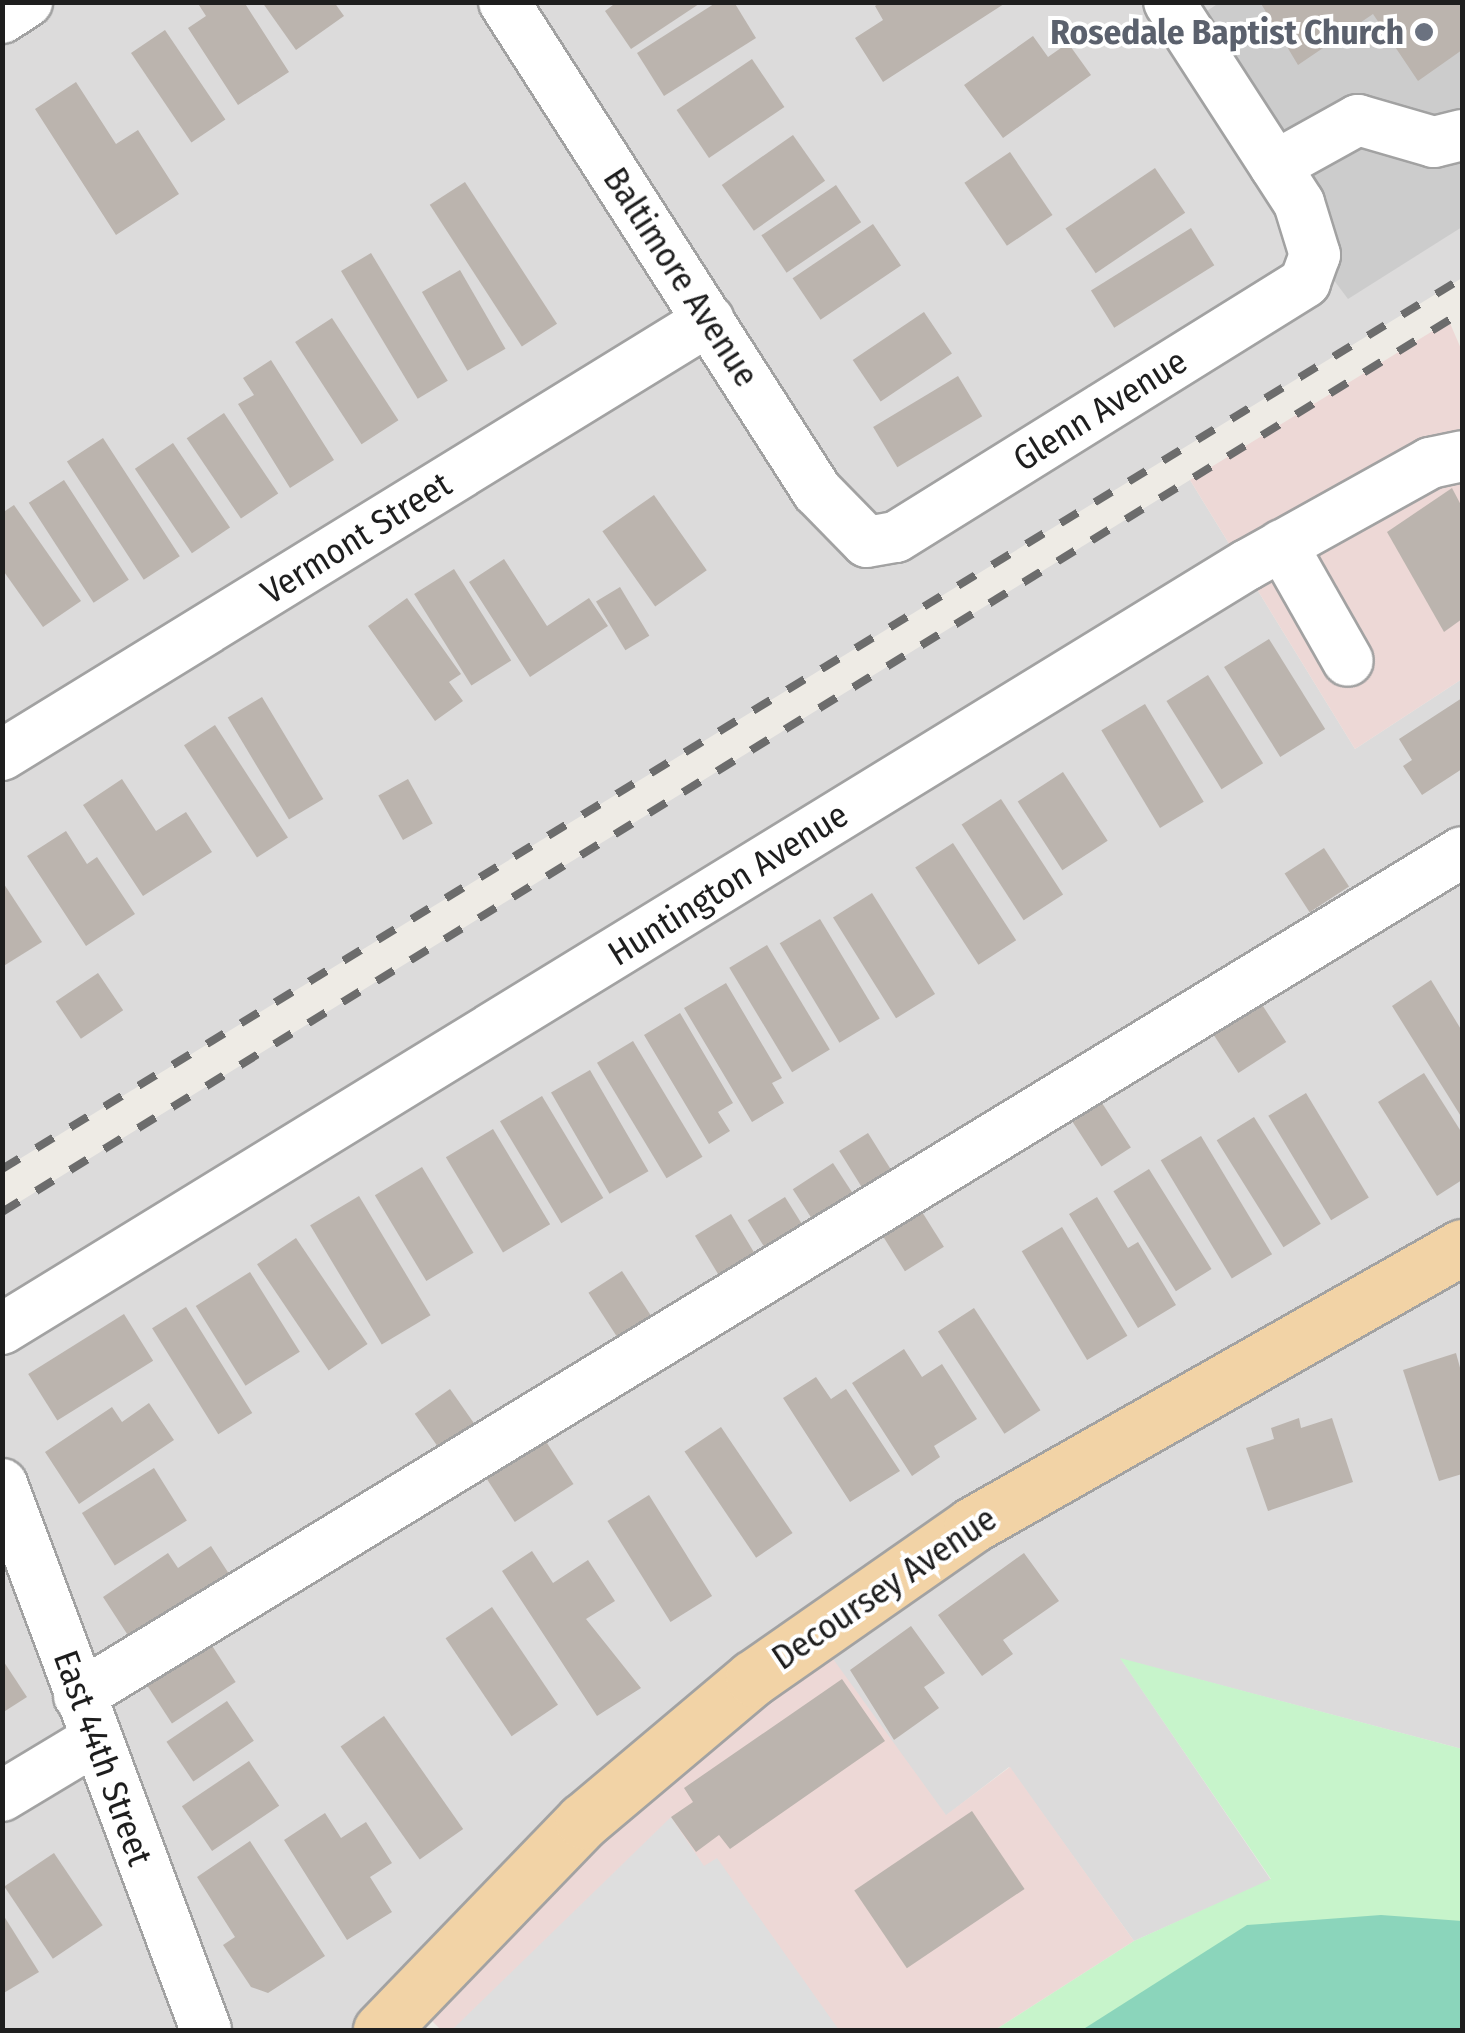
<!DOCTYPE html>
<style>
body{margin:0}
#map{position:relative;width:1465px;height:2033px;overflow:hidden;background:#eeebe5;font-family:"Fira Sans Condensed",sans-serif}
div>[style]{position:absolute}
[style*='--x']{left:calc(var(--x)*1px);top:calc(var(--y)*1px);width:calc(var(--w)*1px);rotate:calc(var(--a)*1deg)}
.residential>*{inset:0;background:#dcdbdb}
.commercial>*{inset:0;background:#edd8d6}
.religious>*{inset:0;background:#ccc}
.park>*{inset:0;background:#c7f4cb}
.pitch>*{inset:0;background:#8bd5bb}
.parking>*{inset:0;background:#dedede}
.building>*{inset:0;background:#bbb4ae;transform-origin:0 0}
.roads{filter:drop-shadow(2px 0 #a2a2a2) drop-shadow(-2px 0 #a2a2a2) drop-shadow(0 2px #a2a2a2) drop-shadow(0 -2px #a2a2a2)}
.minor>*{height:50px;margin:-25px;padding:0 25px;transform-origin:25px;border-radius:25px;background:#fff}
.major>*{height:55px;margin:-27.5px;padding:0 27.5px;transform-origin:27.5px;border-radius:27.5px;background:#f2d3a6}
.rail>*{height:8px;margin-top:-4px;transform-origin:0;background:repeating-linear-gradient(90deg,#6c6c6c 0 20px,transparent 0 40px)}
.dots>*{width:28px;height:28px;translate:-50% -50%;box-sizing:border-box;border:5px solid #fff;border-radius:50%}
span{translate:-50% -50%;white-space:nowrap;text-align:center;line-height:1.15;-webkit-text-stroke:8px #fff;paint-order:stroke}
.worship-label{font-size:35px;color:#5b616d;font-weight:700}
.right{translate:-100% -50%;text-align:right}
.street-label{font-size:35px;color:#1e1e1e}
.frame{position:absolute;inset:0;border:5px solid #1e1e1e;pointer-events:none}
</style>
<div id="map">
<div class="residential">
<div style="clip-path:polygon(3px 3px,1462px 3px,1462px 278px,3px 1169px)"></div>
<div style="clip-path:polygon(1190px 480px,1355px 749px,1462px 679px,1462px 1749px,1121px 1659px,1271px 1880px,1134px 1941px,1009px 1767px,947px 1815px,381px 2030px,3px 2030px,3px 1212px)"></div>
</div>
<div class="commercial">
<div style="clip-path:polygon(1449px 321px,1462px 351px,1462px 679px,1355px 749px,1190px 480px)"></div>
<div style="clip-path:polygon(815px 1634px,946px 1815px,1010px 1767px,1134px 1941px,995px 2030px,441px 2030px,411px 2000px)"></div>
</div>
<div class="religious">
<div style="clip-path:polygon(1219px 3px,1462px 3px,1462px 227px,1348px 299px,1315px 255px,1184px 26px)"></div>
</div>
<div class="park">
<div style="clip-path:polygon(1120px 1658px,1462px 1749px,1462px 2030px,995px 2030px,1134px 1941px,1271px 1879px)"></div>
</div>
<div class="pitch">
<div style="clip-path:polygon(1381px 1915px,1462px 1921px,1462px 2030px,1082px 2030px,1247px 1925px)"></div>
</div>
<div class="parking">
<div style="clip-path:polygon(671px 1817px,704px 1866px,717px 1858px,839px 2030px,453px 2029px)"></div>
</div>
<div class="building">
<div style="clip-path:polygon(197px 2px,244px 2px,289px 72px,238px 105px,188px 28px,206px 16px)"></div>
<div style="clip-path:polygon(262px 2px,334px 2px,344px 16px,296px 50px)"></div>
<div style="clip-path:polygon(617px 2px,702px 2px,631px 49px,605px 11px)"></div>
<div style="clip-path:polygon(717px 2px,734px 2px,756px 38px,664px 96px,637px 53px)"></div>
<div style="clip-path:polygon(881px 2px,1007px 2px,883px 82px,855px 38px,883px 20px,875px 6px)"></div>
<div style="clip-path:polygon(1260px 2px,1462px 2px,1462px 50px,1418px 81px,1373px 14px,1298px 65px)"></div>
<div style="left:165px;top:30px;width:108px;height:41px;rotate:56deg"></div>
<div style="clip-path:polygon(1033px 36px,1048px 57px,1068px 43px,1091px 75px,1003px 138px,964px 85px)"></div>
<div style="left:752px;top:59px;width:58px;height:91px;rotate:56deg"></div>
<div style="clip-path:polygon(76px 82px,116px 144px,138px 130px,179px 194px,116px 235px,35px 109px)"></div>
<div style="left:793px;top:135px;width:56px;height:87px;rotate:55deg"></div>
<div style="left:1010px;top:152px;width:76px;height:55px;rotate:56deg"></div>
<div style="left:1155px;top:168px;width:54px;height:108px;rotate:56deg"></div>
<div style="left:465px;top:182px;width:169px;height:42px;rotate:57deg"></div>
<div style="left:836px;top:185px;width:45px;height:90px;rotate:56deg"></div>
<div style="left:873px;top:224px;width:50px;height:97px;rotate:56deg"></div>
<div style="left:1191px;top:228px;width:44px;height:118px;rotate:58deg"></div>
<div style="left:371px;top:253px;width:149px;height:35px;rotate:59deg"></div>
<div style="left:460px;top:270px;width:91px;height:44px;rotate:60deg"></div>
<div style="left:924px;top:312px;width:50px;height:86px;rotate:56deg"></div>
<div style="left:332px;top:318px;width:122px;height:44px;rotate:57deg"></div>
<div style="clip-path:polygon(271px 360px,334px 460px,290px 488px,238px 404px,254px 395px,243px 378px)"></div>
<div style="left:958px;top:376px;width:47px;height:99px;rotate:59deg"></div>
<div style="left:224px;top:413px;width:97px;height:45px;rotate:56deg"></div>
<div style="left:103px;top:438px;width:141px;height:43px;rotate:57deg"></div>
<div style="left:173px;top:443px;width:102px;height:46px;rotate:56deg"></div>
<div style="left:64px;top:480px;width:119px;height:42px;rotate:57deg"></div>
<div style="clip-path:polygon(1452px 488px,1462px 507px,1462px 619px,1444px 632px,1387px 532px)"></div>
<div style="left:654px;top:495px;width:92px;height:63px;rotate:55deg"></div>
<div style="clip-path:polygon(14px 505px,81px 601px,43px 627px,2px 569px,2px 513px)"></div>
<div style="clip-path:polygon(504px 559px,547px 626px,589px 598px,608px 626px,530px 677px,469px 582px)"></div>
<div style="left:454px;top:569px;width:108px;height:47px;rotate:58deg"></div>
<div style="left:620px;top:587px;width:57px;height:28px;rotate:59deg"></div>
<div style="clip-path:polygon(407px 598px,461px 674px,449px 682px,463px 701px,435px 721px,368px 626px)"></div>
<div style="left:1269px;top:639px;width:106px;height:53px;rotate:58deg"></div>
<div style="left:1208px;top:675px;width:104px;height:49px;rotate:58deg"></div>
<div style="left:262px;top:697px;width:119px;height:40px;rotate:59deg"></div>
<div style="clip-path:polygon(1462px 698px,1462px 769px,1422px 795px,1403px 766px,1412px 760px,1399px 739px)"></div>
<div style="left:1145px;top:704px;width:114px;height:51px;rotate:59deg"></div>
<div style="left:215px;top:725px;width:134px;height:37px;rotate:57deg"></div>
<div style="left:1063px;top:772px;width:82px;height:54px;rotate:57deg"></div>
<div style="clip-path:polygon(122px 779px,156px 831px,186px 812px,212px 852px,143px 896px,83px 805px)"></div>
<div style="left:408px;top:779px;width:51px;height:34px;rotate:61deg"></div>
<div style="left:1001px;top:799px;width:114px;height:47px;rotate:57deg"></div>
<div style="clip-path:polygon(66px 831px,87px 864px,97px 857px,135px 914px,86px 946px,27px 856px)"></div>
<div style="left:953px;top:843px;width:116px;height:45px;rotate:57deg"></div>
<div style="left:1324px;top:848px;width:46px;height:47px;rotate:57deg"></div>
<div style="clip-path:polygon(2px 881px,42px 942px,2px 967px)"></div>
<div style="left:872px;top:893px;width:119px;height:46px;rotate:58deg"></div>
<div style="left:820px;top:919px;width:116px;height:47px;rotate:59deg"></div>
<div style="left:767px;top:945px;width:122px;height:44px;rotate:59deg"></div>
<div style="left:98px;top:973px;width:45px;height:51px;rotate:56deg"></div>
<div style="clip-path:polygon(1431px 980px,1462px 1031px,1462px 1118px,1392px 1006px)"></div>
<div style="clip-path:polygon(726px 983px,782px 1078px,772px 1083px,784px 1103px,752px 1122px,684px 1008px)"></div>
<div style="left:1259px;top:1000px;width:50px;height:57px;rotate:57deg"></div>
<div style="clip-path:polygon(680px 1013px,733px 1103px,718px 1112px,730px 1131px,709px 1144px,644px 1035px)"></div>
<div style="left:633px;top:1041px;width:135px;height:42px;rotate:59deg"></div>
<div style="left:590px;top:1070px;width:117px;height:45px;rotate:60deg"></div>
<div style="clip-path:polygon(1424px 1073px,1462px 1133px,1462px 1180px,1437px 1196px,1378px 1102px)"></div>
<div style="left:1306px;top:1093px;width:122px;height:44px;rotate:59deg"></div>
<div style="left:542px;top:1096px;width:119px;height:49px;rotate:59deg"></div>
<div style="left:1102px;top:1103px;width:53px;height:35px;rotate:57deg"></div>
<div style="left:1254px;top:1117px;width:126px;height:44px;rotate:58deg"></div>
<div style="left:493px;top:1129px;width:111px;height:55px;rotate:59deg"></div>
<div style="left:868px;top:1133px;width:52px;height:34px;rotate:58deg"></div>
<div style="left:1201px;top:1136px;width:138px;height:47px;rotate:59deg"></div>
<div style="left:833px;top:1163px;width:43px;height:48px;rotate:57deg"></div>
<div style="left:422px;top:1167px;width:100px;height:55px;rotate:59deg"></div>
<div style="left:1149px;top:1169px;width:118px;height:42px;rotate:58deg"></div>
<div style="left:359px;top:1196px;width:139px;height:57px;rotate:59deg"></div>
<div style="left:785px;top:1197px;width:36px;height:44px;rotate:58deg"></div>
<div style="clip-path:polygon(1097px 1197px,1128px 1248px,1138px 1242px,1176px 1305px,1138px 1328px,1069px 1214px)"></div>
<div style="left:919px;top:1207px;width:47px;height:46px;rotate:58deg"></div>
<div style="left:731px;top:1214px;width:51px;height:42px;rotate:59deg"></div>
<div style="left:1062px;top:1227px;width:127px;height:47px;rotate:59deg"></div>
<div style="left:296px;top:1238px;width:128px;height:47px;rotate:56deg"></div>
<div style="left:622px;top:1271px;width:56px;height:40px;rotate:57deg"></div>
<div style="left:250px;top:1272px;width:94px;height:64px;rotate:58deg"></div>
<div style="left:186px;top:1307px;width:125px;height:40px;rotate:58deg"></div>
<div style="left:974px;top:1308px;width:122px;height:43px;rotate:57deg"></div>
<div style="left:124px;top:1314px;width:55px;height:113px;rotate:58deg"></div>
<div style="clip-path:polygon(904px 1349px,922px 1377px,942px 1364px,977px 1419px,934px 1446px,940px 1457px,912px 1476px,852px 1383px)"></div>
<div style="clip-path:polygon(1456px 1353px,1462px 1375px,1462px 1474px,1439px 1481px,1403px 1370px)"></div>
<div style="clip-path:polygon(816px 1377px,831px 1399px,846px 1389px,900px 1471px,850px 1502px,783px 1398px)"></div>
<div style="left:450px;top:1389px;width:51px;height:43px;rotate:55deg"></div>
<div style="clip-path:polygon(149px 1403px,174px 1440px,79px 1504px,45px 1452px,112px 1407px,122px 1422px)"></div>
<div style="clip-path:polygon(1299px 1418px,1301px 1428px,1332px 1418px,1353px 1482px,1268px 1511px,1246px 1448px,1274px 1439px,1271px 1428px)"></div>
<div style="left:721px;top:1427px;width:128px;height:44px;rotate:56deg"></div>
<div style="left:543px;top:1437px;width:56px;height:70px;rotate:57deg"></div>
<div style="left:154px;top:1468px;width:62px;height:85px;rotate:58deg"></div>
<div style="left:649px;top:1495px;width:119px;height:49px;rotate:58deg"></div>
<div style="clip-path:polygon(211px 1546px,231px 1577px,133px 1643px,103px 1597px,168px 1553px,178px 1568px)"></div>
<div style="clip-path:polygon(532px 1551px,553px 1583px,588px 1560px,615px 1601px,586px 1619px,641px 1688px,597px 1716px,502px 1571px)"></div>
<div style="clip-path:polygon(1024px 1553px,1059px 1601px,1003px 1640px,1013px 1654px,982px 1676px,938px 1615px)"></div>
<div style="left:492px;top:1607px;width:118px;height:56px;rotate:56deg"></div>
<div style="clip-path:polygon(911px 1626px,945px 1673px,924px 1687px,939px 1708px,894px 1740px,850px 1670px)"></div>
<div style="left:209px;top:1641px;width:49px;height:76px;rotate:57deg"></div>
<div style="clip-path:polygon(2px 1659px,27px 1697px,2px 1713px)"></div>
<div style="clip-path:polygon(842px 1679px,885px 1741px,730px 1849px,719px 1835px,696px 1852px,671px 1817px,693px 1802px,684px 1788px)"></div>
<div style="left:227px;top:1701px;width:48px;height:73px;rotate:56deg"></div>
<div style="left:384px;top:1716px;width:138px;height:53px;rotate:55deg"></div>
<div style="left:249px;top:1761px;width:54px;height:81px;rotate:56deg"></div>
<div style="left:972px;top:1811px;width:94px;height:142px;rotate:56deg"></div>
<div style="clip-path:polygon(325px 1813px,341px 1838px,366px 1822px,392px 1863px,370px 1877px,392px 1912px,347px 1940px,284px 1840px)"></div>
<div style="clip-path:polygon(250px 1841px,325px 1956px,268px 1993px,251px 1987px,223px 1945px,235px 1937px,197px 1877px)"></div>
<div style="left:54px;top:1853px;width:87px;height:60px;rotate:56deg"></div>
<div style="clip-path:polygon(2px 1913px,39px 1972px,2px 1994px)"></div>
</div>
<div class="roads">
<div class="minor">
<div style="--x:504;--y:2;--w:581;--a:57.38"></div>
<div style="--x:817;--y:491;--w:71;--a:45.6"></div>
<div style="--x:867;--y:542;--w:29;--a:-10"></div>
<div style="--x:896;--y:537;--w:482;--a:-31.9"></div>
<div style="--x:1305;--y:282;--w:29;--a:-70"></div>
<div style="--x:1315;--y:255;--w:54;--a:-107.1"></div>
<div style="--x:1299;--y:203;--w:239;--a:-122.9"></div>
<div style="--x:2;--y:18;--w:30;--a:-33"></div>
<div style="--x:1275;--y:166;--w:95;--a:-29"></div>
<div style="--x:1358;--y:120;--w:79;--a:16.1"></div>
<div style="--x:1434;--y:142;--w:29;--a:-14"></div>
<div style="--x:1282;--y:545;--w:133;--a:60.4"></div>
<div style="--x:2;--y:755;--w:830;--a:-31.6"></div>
<div style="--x:2;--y:1329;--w:1461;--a:-31.54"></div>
<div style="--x:1247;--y:565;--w:210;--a:-29.1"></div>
<div style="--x:1430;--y:463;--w:33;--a:-12"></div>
<div style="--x:2;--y:1484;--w:583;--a:69.51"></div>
<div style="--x:79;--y:1696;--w:1620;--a:-31.39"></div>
<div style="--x:2;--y:1796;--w:109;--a:-31.1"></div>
</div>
<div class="major">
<div style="--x:381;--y:2030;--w:291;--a:-46"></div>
<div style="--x:583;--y:1821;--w:222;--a:-40.1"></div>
<div style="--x:753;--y:1678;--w:267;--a:-34.9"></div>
<div style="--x:972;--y:1525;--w:563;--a:-29.57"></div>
</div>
</div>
<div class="rail">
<div style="--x:2;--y:1169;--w:1710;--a:-31.39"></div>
<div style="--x:2;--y:1212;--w:1715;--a:-31.65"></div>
</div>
<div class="dots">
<div style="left:1424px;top:32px;background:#6b7280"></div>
</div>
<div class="worship-label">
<span class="right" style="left:1404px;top:32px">Rosedale Baptist Church</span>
</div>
<div class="street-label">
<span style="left:681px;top:277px;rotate:57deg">Baltimore Avenue</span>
<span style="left:1100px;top:410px;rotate:-32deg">Glenn Avenue</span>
<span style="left:356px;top:538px;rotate:-32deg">Vermont Street</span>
<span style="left:728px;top:884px;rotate:-32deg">Huntington Avenue</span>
<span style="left:884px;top:1588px;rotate:-34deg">Decoursey Avenue</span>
<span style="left:103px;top:1758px;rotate:70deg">East 44th Street</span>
</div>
<div class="frame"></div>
</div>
